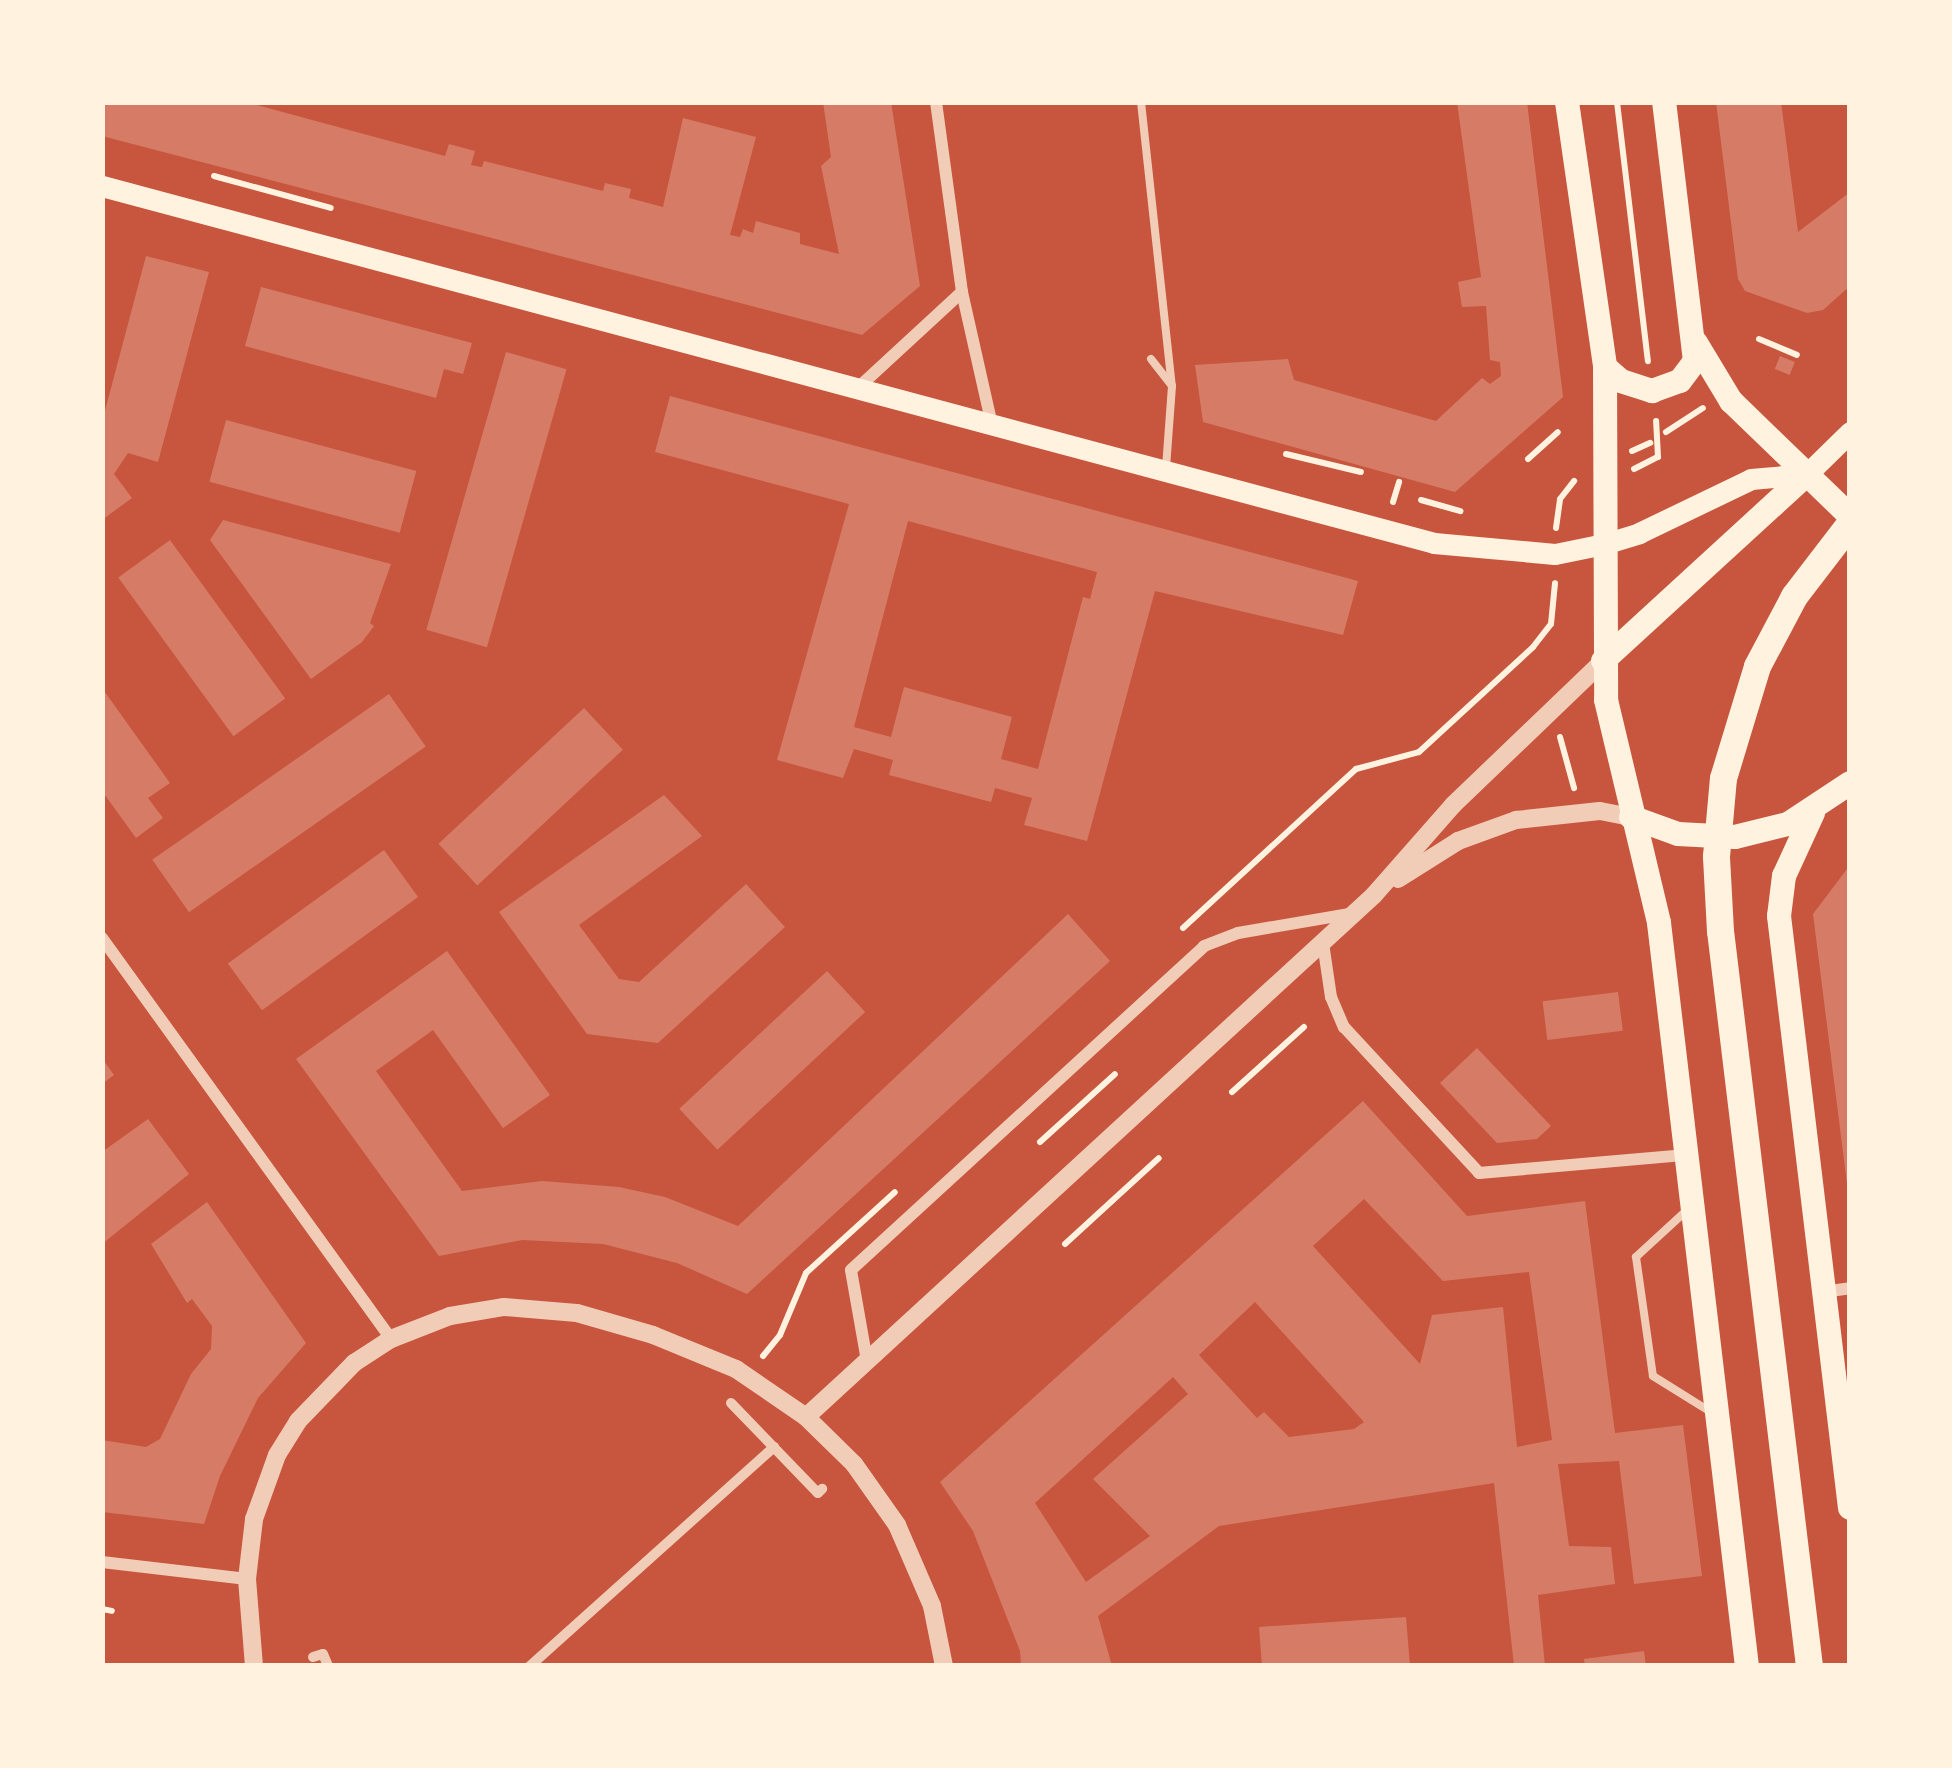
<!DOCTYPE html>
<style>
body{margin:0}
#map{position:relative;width:1952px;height:1768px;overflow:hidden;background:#c8553d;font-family:"Source Serif 4",serif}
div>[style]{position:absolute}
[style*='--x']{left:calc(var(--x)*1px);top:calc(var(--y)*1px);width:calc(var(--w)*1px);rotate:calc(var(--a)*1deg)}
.building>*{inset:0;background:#d67c66;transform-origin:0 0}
.path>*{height:6px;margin:-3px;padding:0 3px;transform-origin:3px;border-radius:3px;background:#fff3e0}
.service>*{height:8px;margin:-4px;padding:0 4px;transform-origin:4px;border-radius:4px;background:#f1ccb7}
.pedestrian>*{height:10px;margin:-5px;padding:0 5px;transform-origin:5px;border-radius:5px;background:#f1ccb7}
.minor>*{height:12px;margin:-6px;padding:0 6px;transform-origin:6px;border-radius:6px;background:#f1ccb7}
.tertiary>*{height:18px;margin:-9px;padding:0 9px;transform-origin:9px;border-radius:9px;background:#f1ccb7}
.secondary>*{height:21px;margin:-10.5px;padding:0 10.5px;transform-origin:10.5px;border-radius:10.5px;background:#fff3e0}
.primary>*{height:24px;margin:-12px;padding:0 12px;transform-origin:12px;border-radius:12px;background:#fff3e0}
.trunk>*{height:27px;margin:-13.5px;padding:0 13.5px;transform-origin:13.5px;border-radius:13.5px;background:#fff3e0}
span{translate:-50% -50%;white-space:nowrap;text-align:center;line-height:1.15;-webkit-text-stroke:9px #fff3e0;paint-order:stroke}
.frame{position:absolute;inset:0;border:105px solid #fff3e0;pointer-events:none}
</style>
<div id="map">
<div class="building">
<div style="clip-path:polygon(102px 102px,246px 102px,445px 156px,449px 144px,475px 151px,471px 165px,482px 167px,484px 161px,603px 191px,605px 183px,631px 189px,629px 198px,663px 207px,683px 118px,756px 137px,730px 235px,740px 237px,743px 229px,753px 233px,756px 221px,800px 233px,800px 244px,839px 254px,821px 166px,831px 157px,823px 102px,891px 102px,920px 286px,862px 335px,102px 136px)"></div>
<div style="clip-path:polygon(1457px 102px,1527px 102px,1563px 397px,1455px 492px,1203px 422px,1195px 365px,1288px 359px,1294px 380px,1436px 421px,1482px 378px,1490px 384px,1501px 376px,1500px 362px,1490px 360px,1486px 306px,1462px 307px,1458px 282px,1481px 277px)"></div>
<div style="clip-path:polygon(1716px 102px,1781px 102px,1798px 232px,1850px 192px,1850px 286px,1823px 310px,1807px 313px,1745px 291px,1738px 279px)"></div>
<div style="clip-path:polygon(146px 256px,209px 272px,158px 462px,128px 453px,114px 474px,132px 498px,102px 520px,102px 422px)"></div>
<div style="clip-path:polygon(261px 287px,472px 343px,463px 374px,444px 369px,436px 398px,245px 346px)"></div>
<div style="left:506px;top:352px;width:63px;height:289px;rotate:16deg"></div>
<div style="left:1780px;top:356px;width:16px;height:14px;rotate:22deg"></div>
<div style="clip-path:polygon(evenodd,670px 396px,1358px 581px,1343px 635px,1155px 591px,1087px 841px,1024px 825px,1032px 798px,995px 788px,991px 802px,889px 775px,893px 760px,854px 749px,843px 778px,777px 760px,849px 504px,655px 452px,670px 396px,908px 521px,1097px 572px,1090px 599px,1083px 597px,1038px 769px,1001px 759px,1012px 717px,904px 687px,891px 737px,854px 727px,908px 521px)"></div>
<div style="left:226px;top:420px;width:197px;height:64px;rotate:15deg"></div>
<div style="clip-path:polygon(223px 520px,391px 564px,370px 623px,374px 626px,362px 642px,311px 679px,210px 540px)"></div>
<div style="left:170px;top:540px;width:196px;height:64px;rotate:54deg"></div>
<div style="clip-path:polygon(102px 688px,170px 783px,148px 798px,163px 818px,136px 838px,102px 791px)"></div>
<div style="left:389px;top:694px;width:64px;height:289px;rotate:55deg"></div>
<div style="left:584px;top:708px;width:57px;height:199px;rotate:47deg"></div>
<div style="clip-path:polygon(664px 795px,702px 836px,579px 925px,619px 979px,639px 982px,746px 884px,785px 927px,658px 1043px,587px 1034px,499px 912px)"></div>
<div style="left:384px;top:850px;width:58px;height:193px;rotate:54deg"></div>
<div style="clip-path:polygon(1850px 865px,1850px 1184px,1847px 1184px,1813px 914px)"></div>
<div style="clip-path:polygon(1068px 914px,1110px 961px,747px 1294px,677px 1263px,603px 1244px,522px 1240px,439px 1256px,296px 1059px,447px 951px,550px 1095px,503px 1128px,433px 1030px,376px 1071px,462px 1191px,542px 1181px,619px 1187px,665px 1197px,738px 1226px)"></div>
<div style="left:827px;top:971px;width:56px;height:202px;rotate:47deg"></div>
<div style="left:1618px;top:992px;width:39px;height:76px;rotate:83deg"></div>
<div style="clip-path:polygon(1477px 1048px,1551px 1126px,1537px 1139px,1497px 1143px,1440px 1083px)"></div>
<div style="clip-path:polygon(102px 1058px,114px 1075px,102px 1084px)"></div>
<div style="clip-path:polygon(evenodd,1363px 1101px,1467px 1216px,1585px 1201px,1615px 1433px,1683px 1425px,1702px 1576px,1634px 1584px,1619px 1461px,1558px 1464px,1569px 1546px,1611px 1547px,1615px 1584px,1538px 1595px,1545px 1666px,1514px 1666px,1494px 1483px,1219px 1526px,1098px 1616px,1112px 1666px,1021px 1666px,1020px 1651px,973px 1531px,940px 1482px,1363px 1101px,1364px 1199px,1443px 1281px,1529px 1272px,1552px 1440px,1517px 1447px,1503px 1307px,1432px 1315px,1420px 1364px,1313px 1246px,1364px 1199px,1363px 1101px,1255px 1302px,1364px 1422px,1354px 1429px,1289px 1437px,1264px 1412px,1257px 1418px,1199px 1355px,1255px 1302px,1363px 1101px,1173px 1377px,1188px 1394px,1093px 1479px,1150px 1536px,1086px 1582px,1035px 1503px,1173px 1377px)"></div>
<div style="clip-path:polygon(148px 1119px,189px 1174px,102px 1244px,102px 1152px)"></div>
<div style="clip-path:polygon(207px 1202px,306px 1343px,258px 1398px,220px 1476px,204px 1524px,102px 1512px,102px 1440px,146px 1447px,160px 1439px,191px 1374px,211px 1349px,212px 1326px,192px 1299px,187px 1303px,151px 1244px)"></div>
<div style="clip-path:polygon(1406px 1617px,1410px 1666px,1262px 1666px,1259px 1627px)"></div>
<div style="clip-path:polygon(1644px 1651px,1646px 1666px,1585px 1666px,1584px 1659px)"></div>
</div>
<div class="path">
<div style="--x:1617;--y:102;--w:261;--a:83.2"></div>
<div style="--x:214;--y:176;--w:121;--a:15.3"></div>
<div style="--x:1759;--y:339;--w:41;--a:22.8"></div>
<div style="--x:1666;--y:432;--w:44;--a:-33"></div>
<div style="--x:1632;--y:451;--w:20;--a:-24"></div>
<div style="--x:1286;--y:454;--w:77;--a:13.5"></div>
<div style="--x:1528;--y:459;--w:40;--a:-42"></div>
<div style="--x:1634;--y:469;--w:27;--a:-27"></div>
<div style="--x:1658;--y:457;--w:36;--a:-93"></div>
<div style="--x:1421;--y:500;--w:41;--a:15.8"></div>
<div style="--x:1393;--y:502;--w:21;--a:-73"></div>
<div style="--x:1556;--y:528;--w:29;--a:-82"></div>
<div style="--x:1560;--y:499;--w:23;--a:-52"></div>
<div style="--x:1560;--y:737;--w:53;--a:74.6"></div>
<div style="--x:1183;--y:928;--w:235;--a:-42.6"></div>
<div style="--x:1356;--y:769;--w:65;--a:-15.1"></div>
<div style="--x:1419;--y:752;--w:155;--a:-42.6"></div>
<div style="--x:1533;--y:647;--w:29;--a:-52"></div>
<div style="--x:1551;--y:624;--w:41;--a:-84.4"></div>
<div style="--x:1232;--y:1092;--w:97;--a:-42.1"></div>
<div style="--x:1040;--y:1142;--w:101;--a:-42.2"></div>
<div style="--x:1065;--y:1244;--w:127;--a:-42.5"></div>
<div style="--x:763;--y:1356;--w:27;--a:-51"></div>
<div style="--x:780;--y:1335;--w:67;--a:-67.2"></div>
<div style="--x:806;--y:1273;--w:120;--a:-42.3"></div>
<div style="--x:102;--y:1609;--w:10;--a:11"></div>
</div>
<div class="service">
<div style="--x:1141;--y:102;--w:286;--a:83.8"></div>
<div style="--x:1151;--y:359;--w:34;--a:52"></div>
<div style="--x:1172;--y:386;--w:81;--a:94.2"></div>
<div style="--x:1686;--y:1211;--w:68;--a:137.4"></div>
<div style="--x:1636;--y:1257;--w:120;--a:81.9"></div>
<div style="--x:1653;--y:1376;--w:66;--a:32"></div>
</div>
<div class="pedestrian">
<div style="--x:731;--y:1403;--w:125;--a:46"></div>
<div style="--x:818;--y:1493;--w:6;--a:-45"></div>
<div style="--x:313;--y:1657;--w:10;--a:-17"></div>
<div style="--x:323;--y:1654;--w:13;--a:67"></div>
<div style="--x:530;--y:1666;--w:328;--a:-41.9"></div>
</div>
<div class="minor">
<div style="--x:936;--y:102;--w:192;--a:82.2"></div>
<div style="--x:962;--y:292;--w:132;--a:77.3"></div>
<div style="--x:860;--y:386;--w:139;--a:-42.7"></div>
<div style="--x:102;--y:938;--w:494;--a:54.2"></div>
<div style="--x:1323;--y:943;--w:55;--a:81.6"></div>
<div style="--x:1331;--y:997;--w:33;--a:67"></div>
<div style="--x:1344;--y:1027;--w:199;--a:47.2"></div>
<div style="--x:1479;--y:1173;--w:208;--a:-5"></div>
<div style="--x:1823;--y:1292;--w:27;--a:-8"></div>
<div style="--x:867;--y:1361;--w:92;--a:-100"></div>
<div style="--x:851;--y:1270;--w:479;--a:-42.5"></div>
<div style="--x:1204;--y:946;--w:36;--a:-21"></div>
<div style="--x:1238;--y:933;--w:119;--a:-9.7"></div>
<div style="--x:102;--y:1562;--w:146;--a:6.7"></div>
</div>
<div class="tertiary">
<div style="--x:1398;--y:879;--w:71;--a:-32.3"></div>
<div style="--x:1458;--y:841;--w:62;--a:-19.9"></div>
<div style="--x:1516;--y:820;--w:84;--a:-6.1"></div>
<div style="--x:1600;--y:811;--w:32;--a:11"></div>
<div style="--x:806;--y:1417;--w:771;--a:-42.58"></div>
<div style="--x:1374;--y:895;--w:120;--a:-48.7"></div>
<div style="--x:1453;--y:805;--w:208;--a:-43.8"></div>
<div style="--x:254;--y:1666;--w:87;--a:-94.6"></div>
<div style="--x:247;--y:1579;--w:60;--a:-83.3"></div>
<div style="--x:254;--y:1519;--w:68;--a:-70.2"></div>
<div style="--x:277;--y:1455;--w:40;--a:-58"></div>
<div style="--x:298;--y:1421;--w:81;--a:-46"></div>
<div style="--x:354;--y:1363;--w:44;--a:-33"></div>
<div style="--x:391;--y:1339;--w:63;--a:-21.3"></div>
<div style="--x:450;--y:1316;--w:55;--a:-9.5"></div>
<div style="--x:504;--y:1307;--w:73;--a:4.7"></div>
<div style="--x:577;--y:1313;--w:79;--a:16.1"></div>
<div style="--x:653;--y:1335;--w:90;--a:22.3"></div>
<div style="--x:736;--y:1369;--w:85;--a:34.4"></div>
<div style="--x:806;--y:1417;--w:67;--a:44.4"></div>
<div style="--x:854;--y:1464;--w:75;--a:54.8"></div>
<div style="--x:897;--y:1525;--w:88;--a:66.6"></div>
<div style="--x:932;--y:1606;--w:61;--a:78.7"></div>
</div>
<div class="secondary">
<div style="--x:102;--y:186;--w:1379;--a:15"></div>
<div style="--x:1434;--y:543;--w:121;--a:5.2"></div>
<div style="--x:1555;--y:554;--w:50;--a:-11.5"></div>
<div style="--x:1604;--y:544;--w:37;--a:-17"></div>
<div style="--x:1639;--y:533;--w:124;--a:-25.7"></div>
<div style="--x:1751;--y:479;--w:56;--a:-5.1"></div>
<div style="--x:1807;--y:474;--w:60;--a:-44.3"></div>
</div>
<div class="primary">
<div style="--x:1567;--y:102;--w:268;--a:81.8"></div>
<div style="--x:1605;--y:367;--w:333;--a:89.8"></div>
<div style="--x:1606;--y:700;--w:229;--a:76.6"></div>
<div style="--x:1659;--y:923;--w:748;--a:83.25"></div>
<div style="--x:1696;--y:343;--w:68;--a:58.9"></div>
<div style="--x:1731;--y:401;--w:165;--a:44"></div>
<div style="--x:1605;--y:367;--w:21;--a:41"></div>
<div style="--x:1621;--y:381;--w:33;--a:18"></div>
<div style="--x:1652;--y:391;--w:30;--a:-20"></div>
<div style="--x:1680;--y:381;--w:25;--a:-53"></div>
<div style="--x:1695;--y:361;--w:261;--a:-96.8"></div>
<div style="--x:1603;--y:661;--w:277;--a:-42.5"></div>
<div style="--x:1813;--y:813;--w:69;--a:114.7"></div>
<div style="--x:1784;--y:876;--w:40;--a:97.1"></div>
<div style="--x:1779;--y:916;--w:596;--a:83.16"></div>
<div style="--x:1631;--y:817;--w:50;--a:19.9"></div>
<div style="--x:1678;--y:834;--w:57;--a:3"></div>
<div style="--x:1735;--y:837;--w:55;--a:-13.8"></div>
<div style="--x:1788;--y:824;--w:74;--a:-33.5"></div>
</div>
<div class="trunk">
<div style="--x:1809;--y:1666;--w:740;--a:-96.9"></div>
<div style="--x:1720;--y:931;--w:75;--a:-93.1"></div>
<div style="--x:1716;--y:856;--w:78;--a:-84.9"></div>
<div style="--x:1723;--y:778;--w:117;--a:-73.1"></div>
<div style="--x:1757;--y:666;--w:79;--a:-62.1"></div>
<div style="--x:1794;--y:596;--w:92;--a:-52.5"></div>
</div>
<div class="frame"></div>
</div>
